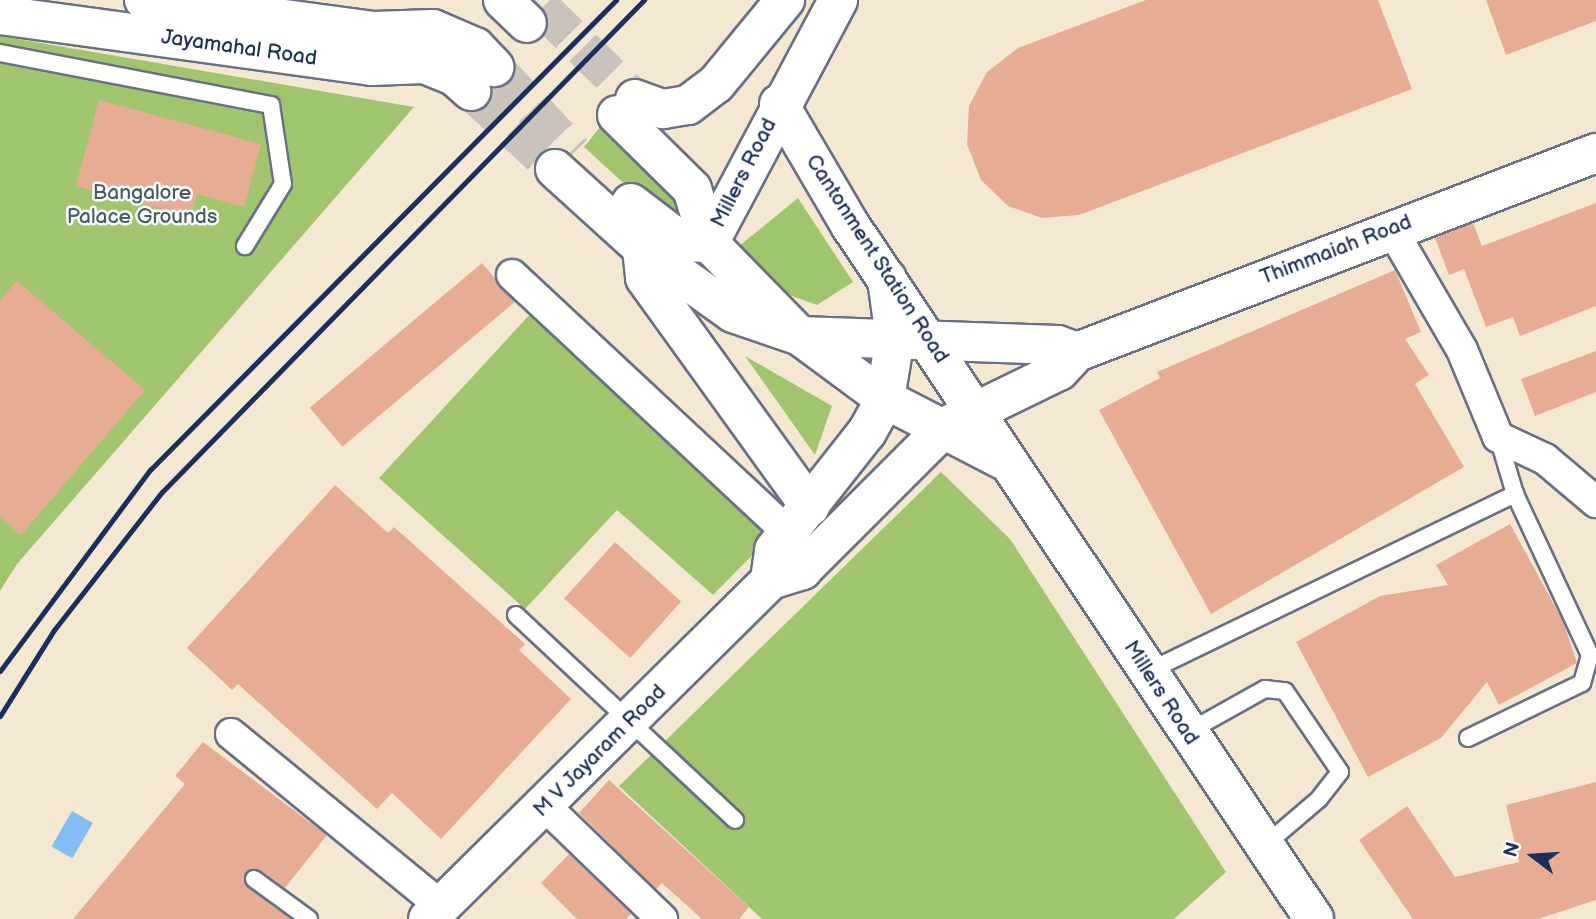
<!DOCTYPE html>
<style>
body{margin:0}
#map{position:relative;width:1596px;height:919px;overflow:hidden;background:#f5e8d2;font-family:"Balsamiq Sans",sans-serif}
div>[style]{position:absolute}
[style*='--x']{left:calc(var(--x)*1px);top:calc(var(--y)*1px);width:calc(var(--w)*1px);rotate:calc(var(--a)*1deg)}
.green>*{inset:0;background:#a1c56f}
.water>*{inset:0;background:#84bcf4;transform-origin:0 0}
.building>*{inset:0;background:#e7ad94;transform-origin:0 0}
.secondary-tunnel>*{height:38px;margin-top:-19px;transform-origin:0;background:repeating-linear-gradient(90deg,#c9c3bb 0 38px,transparent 0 57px)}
.primary-tunnel>*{height:38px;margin-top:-19px;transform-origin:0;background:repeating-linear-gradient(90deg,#c9c3bb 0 38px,transparent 0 57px)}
.roads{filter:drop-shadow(2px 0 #677087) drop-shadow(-2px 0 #677087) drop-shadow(0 2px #677087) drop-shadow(0 -2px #677087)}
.lane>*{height:16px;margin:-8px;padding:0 8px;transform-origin:8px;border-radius:8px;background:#fff}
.street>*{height:30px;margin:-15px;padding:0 15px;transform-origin:15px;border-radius:15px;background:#fff}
.secondary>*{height:38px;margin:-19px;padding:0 19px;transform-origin:19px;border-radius:19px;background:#fff}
.primary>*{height:38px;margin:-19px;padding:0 19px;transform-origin:19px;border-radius:19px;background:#fff}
.rail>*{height:5px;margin:-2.5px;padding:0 2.5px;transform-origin:2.5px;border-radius:2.5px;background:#1b2f5e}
span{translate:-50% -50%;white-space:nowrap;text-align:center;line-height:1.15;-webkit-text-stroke:5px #fff;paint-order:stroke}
.street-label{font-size:21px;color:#1b2f5e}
.park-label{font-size:21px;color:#435c63}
.north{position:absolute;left:1498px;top:821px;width:70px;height:70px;-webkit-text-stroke:5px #fff;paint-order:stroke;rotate:287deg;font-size:19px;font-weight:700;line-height:28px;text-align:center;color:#1b2f5e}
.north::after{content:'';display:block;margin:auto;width:24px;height:32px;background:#1b2f5e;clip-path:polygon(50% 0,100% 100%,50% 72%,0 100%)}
</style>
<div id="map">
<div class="green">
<div style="clip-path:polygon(0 36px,414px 107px,17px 564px,0 591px)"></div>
<div style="clip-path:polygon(601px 126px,688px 213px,674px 229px,584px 147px)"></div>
<div style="clip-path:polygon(798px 198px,853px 282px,817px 305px,756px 283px,738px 247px)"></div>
<div style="clip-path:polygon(533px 311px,777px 530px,713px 595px,617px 510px,525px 609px,379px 478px)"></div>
<div style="clip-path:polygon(745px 356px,832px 406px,815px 455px)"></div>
<div style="clip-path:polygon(941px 472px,1010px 539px,1226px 872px,1174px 919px,762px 919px,619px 786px)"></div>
</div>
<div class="water">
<div style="left:72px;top:811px;width:24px;height:41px;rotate:30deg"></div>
</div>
<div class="building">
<div style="clip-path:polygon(1146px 0,1378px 0,1412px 89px,1079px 215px,1042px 218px,1008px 206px,981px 180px,967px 144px,969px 106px,987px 72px,1018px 48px)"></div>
<div style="clip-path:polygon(1486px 0,1596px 0,1596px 21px,1506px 55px)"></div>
<div style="clip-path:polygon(99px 100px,261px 144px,244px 207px,197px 194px,191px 217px,76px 186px)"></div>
<div style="clip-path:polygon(1596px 203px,1596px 306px,1520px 336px,1513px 317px,1486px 327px,1464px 269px,1449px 275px,1435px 238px,1473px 223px,1482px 246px)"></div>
<div style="left:482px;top:263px;width:51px;height:225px;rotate:50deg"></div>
<div style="clip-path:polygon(1395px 270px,1421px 332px,1405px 339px,1429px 375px,1415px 384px,1464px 467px,1211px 614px,1099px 410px,1160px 378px,1157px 372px)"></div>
<div style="clip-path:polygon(17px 281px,145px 390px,21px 535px,0 517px,0 300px)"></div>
<div style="clip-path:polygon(1596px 351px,1596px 392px,1535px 416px,1521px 379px)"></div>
<div style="clip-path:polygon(335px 485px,388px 533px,394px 527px,525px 644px,519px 650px,571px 699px,441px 839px,392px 793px,377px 809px,238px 684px,232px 690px,187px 648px)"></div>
<div style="clip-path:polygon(1510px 524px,1563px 621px,1577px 663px,1499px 705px,1487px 682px,1441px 738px,1368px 777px,1296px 642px,1380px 596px,1448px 585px,1436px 565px)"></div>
<div style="left:615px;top:542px;width:89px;height:76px;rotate:42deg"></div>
<div style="clip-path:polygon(203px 742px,327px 835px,285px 888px,256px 869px,245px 873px,247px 887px,291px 919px,73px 919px,185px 784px,175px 776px)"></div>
<div style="clip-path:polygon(609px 780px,749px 907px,739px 919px,702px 919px,662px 883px,656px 889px,579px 813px)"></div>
<div style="clip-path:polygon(1596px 782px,1596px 900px,1538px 919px,1413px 919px,1359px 840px,1407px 806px,1455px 877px,1519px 862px,1506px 805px)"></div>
<div style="clip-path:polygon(569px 854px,631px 914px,626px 919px,577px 919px,541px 883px)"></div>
</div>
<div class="secondary-tunnel">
<div style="--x:542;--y:8;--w:130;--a:44.4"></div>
</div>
<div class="primary-tunnel">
<div style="--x:494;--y:67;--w:117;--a:47.1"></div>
<div style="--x:471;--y:91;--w:115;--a:42.9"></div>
</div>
<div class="roads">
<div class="lane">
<div style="--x:0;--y:53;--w:276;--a:10.9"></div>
<div style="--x:271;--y:105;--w:80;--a:81.4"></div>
<div style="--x:283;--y:184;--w:73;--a:121.5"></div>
<div style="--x:516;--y:615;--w:300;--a:43.1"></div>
<div style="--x:1149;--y:671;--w:407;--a:-25.8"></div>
<div style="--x:1188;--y:732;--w:88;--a:-29.2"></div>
<div style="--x:1265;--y:689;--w:20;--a:6"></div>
<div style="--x:1285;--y:691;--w:98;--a:55.8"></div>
<div style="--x:1340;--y:772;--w:34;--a:128"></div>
<div style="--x:1319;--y:799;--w:72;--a:139.5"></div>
<div style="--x:1468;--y:738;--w:127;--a:-25.8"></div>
<div style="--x:1582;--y:683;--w:29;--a:-74"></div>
<div style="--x:1590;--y:655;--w:178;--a:-115"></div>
<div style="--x:1515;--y:494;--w:59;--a:-106.6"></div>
<div style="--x:254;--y:879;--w:68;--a:36"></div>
</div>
<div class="street">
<div style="--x:1391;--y:228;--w:141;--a:59.8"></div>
<div style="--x:1462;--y:350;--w:94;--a:67.5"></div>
<div style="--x:1498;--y:437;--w:52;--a:25.1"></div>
<div style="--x:1545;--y:459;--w:67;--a:40.1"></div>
<div style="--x:512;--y:275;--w:379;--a:43"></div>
<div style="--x:231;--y:734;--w:271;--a:39.3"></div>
<div style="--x:545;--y:806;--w:163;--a:44"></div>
</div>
<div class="secondary">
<div style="--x:503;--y:0;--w:33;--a:44"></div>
<div style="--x:635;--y:99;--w:30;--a:20"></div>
<div style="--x:663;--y:109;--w:25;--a:-9"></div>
<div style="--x:688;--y:105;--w:35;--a:-37"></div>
<div style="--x:716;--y:84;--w:109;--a:-50.6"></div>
<div style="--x:617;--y:115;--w:105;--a:44.6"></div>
<div style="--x:692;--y:189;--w:57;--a:72.5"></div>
<div style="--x:642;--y:248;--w:30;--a:84"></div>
<div style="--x:645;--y:278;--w:282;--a:54.2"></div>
<div style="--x:800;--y:336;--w:258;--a:2"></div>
<div style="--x:1058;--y:345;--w:20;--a:20"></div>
<div style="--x:770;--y:580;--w:30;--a:-82"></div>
<div style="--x:774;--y:550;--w:150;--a:-51.8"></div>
<div style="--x:867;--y:432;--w:38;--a:-61"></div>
<div style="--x:885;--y:399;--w:62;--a:-80.7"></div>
<div style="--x:895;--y:338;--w:60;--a:-97.7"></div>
<div style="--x:428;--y:919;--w:482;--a:-44.7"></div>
<div style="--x:770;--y:580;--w:34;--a:-17"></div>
<div style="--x:802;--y:570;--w:204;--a:-45"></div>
<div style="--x:946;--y:426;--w:126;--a:-26"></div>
<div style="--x:1059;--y:371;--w:26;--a:-47"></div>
<div style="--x:1077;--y:352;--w:556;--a:-20.98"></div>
</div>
<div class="primary">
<div style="--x:144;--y:0;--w:232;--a:7.7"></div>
<div style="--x:374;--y:31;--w:59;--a:-1.9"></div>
<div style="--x:433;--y:29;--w:46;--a:23.2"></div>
<div style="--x:475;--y:47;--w:28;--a:46"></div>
<div style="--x:0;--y:15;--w:375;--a:7.8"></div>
<div style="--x:372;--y:66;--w:52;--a:-2.2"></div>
<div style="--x:424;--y:64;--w:32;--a:22"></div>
<div style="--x:454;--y:76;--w:23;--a:41"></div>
<div style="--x:779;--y:104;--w:140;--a:59.6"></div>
<div style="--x:850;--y:225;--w:835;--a:56.23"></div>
<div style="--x:555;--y:169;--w:118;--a:42.2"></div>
<div style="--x:642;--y:248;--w:112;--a:35.5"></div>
<div style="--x:733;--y:313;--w:71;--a:18.9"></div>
<div style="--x:800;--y:336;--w:106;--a:36.5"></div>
<div style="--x:885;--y:399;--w:137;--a:27.3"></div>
<div style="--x:631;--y:203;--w:64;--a:37.4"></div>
<div style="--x:682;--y:242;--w:27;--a:2"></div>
<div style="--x:709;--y:243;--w:275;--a:-62"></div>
<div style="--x:709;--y:243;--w:124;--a:45.7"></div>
</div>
</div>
<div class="rail">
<div style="--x:0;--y:671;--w:251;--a:-53.3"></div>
<div style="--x:150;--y:470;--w:662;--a:-45.24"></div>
<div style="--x:0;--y:716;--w:102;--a:-57.9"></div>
<div style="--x:54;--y:630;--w:175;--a:-52"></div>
<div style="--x:162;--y:492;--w:689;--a:-45.59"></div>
</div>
<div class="street-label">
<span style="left:239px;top:48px;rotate:8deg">Jayamahal Road</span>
<span style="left:744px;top:173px;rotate:-63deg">Millers Road</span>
<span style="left:1336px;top:250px;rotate:-21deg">Thimmaiah Road</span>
<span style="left:877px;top:259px;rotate:57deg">Cantonment Station Road</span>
<span style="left:1161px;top:693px;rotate:57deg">Millers Road</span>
<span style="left:600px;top:751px;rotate:-45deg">M V Jayaram Road</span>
</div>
<div class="park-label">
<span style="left:142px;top:205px">Bangalore<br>Palace Grounds</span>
</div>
<div class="north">N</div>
</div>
